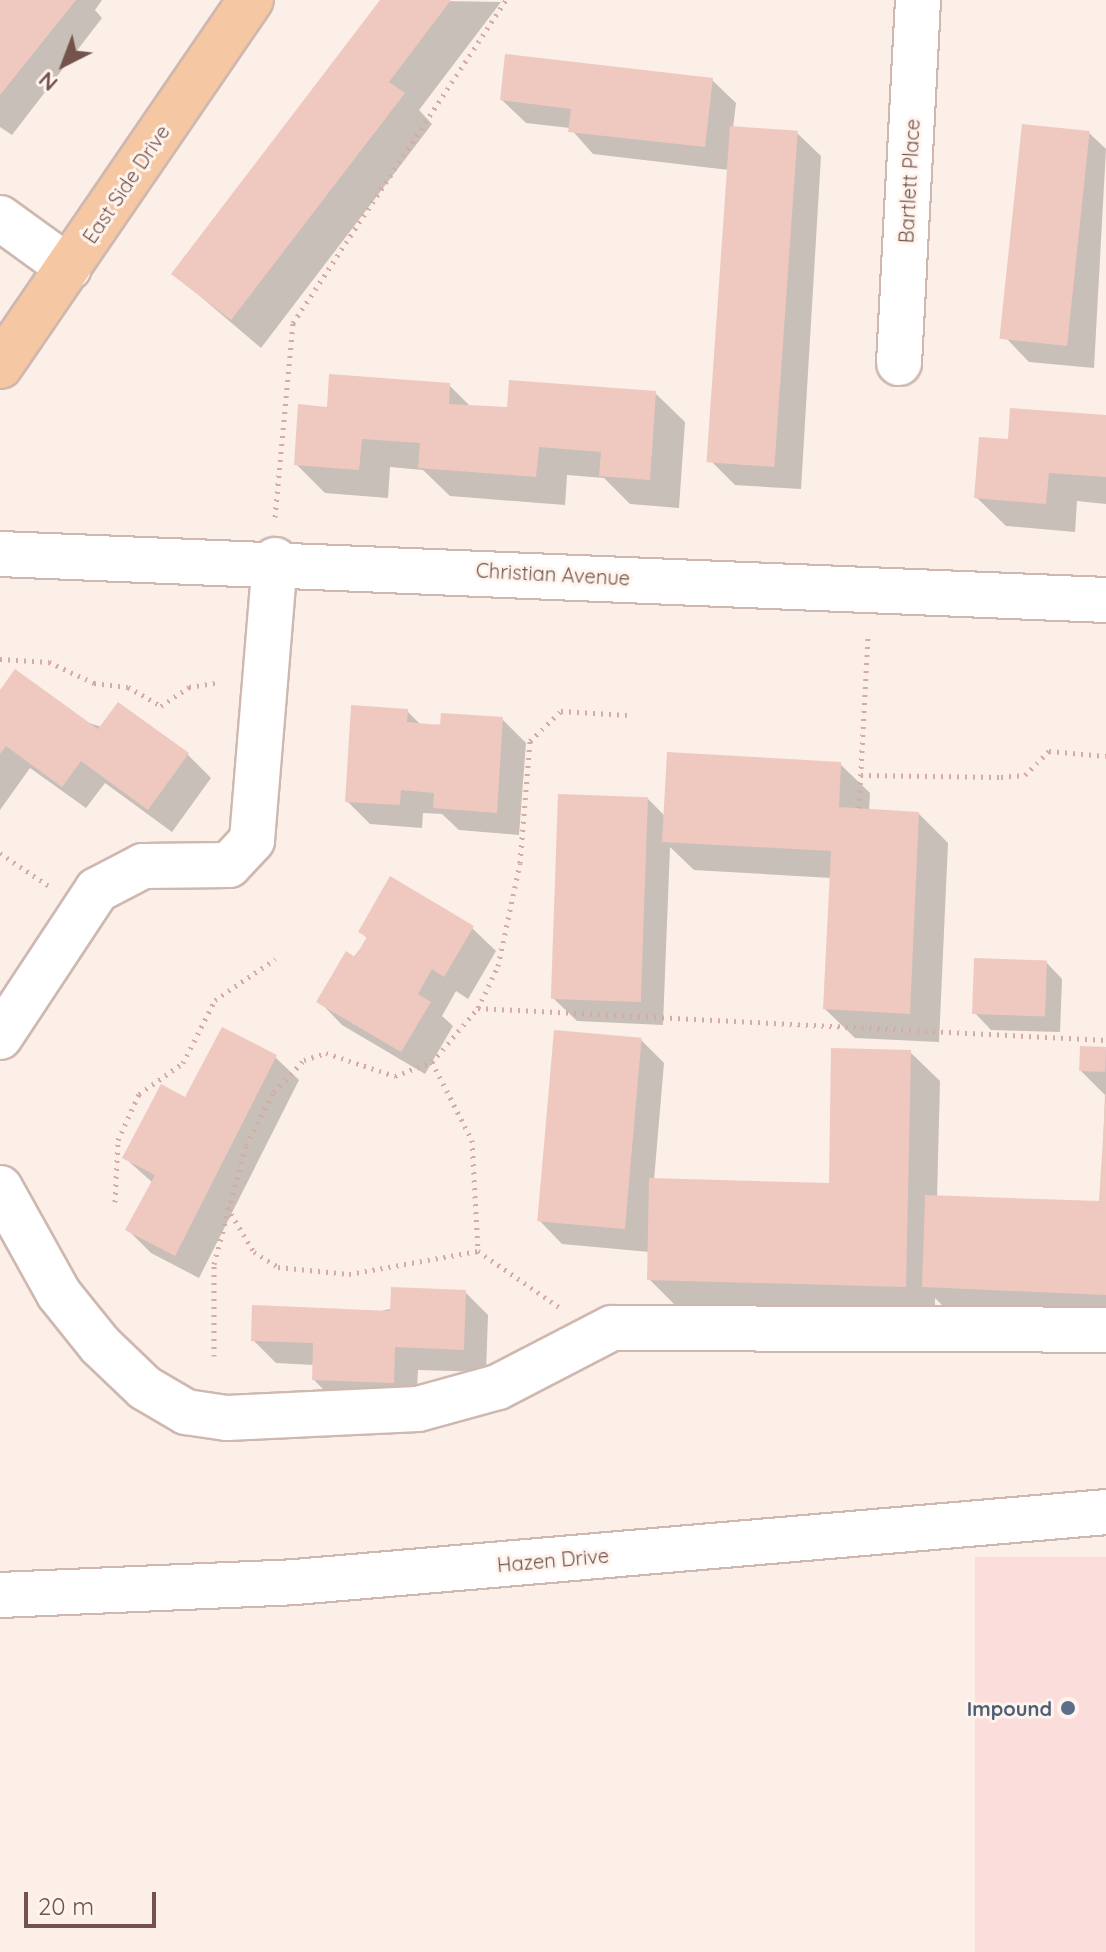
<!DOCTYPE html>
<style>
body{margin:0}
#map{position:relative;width:1106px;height:1952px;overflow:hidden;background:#fbefe7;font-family:Quicksand,sans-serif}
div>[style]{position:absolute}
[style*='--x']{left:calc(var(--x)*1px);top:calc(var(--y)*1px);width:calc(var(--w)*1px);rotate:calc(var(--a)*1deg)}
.commercial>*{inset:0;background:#fbdedb;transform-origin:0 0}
.shadow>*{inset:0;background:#0003}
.building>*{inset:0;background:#efc9c0;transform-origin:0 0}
.path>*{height:5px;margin-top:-2.5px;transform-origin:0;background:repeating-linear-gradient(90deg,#d4aca3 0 2px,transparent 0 8px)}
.roads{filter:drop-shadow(2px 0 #ceb8b0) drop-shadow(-2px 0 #ceb8b0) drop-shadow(0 2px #ceb8b0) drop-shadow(0 -2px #ceb8b0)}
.minor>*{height:44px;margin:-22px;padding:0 22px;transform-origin:22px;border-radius:22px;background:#fff}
.major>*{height:44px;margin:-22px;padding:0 22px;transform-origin:22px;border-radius:22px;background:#f6c7a3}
.dots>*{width:22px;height:22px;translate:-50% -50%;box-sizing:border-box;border:4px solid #fef4ed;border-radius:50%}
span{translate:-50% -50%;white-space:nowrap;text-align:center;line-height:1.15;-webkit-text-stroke:6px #fef4ed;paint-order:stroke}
.street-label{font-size:20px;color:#73534c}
.service-label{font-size:20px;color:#4e5e75;font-weight:700}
.right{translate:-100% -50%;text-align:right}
.north{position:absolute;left:24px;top:24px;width:80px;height:80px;-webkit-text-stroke:6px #fef4ed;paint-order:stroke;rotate:222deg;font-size:22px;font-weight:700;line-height:32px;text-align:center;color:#73534c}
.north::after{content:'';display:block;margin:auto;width:28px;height:36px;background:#73534c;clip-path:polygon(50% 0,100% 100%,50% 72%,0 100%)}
.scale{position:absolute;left:24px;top:1892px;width:132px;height:36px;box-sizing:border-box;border:4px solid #73534c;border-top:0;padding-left:10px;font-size:24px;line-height:28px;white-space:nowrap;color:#73534c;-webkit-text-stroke:6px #fef4ed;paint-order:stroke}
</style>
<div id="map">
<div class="commercial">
<div style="left:1106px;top:1557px;width:395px;height:131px;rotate:90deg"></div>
</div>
<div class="shadow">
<div style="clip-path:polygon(0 0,102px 0,95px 10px,102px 18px,12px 135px,0 127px)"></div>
<div style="clip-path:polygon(383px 0,501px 2px,419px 110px,432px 124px,261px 348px,174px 274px)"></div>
<div style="clip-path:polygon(712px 80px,736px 103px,733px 128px,797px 133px,821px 156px,801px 489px,735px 485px,712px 462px,729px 170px,593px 154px,570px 128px,526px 123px,502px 100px)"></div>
<div style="clip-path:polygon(1089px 133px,1106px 149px,1094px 368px,1029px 362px,1006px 338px)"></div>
<div style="clip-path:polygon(449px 385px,471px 407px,509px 410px,655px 393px,685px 422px,679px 508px,630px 504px,604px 478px,567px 475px,565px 505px,450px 496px,423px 470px,390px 467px,388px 498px,325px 493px,296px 464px,328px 409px)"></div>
<div style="clip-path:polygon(1106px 417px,1106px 504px,1077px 501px,1075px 532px,1006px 526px,976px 497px,1010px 441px)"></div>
<div style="clip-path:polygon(0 694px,188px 755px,211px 778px,172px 832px,105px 783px,86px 808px,30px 768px,0 810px)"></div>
<div style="clip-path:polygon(407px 711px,422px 726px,502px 719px,526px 743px,519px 835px,459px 830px,442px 814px,423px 813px,422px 828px,370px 824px,347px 801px)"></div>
<div style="clip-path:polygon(840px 764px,870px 793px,869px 811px,919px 814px,948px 843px,939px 1042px,855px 1038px,825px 1009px,832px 878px,694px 870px,670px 847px,663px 1025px,577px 1021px,553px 998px,648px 799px,666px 817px)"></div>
<div style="clip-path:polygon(472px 928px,496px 951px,468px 999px,456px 991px,442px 1016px,453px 1026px,425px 1074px,342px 1025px,319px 1001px,368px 939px,360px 931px)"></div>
<div style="clip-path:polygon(1046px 962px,1062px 979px,1060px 1032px,991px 1030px,975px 1013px)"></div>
<div style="clip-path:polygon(641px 1040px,664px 1063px,654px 1180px,831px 1185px,910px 1052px,940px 1081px,937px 1197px,1101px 1204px,1105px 1095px,1081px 1071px,1106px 1049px,1106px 1322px,953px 1316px,935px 1298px,935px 1315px,679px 1309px,649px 1279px,650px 1252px,562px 1244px,539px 1220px)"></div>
<div style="clip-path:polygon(275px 1057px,299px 1080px,199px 1278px,151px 1253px,128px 1230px,153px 1183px,125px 1158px,186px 1100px)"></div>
<div style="clip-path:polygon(465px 1292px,488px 1315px,486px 1372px,418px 1370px,416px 1406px,337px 1403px,314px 1380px,314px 1365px,276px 1363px,253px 1340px)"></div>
</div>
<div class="building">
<div style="clip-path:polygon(0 0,76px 0,0 95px)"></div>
<div style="clip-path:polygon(380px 0,451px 0,389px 82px,405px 93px,231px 320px,171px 274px)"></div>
<div style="clip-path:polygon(505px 54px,713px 78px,705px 147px,568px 132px,571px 109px,500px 100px)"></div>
<div style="left:1022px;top:124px;width:68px;height:216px;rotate:6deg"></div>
<div style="left:730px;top:126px;width:68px;height:337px;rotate:4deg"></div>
<div style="clip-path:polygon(329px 374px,450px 383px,449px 404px,507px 407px,509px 380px,656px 391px,650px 480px,599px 476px,601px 452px,539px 447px,536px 477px,418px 468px,420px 443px,362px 439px,359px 470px,294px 465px,298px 404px,327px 407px)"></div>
<div style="clip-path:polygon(1010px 408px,1106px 415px,1106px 477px,1049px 473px,1046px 504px,974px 498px,979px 437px,1008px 439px)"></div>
<div style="clip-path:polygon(15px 669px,98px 729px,118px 702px,189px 753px,148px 810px,81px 761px,62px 787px,6px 746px,0 754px,0 690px)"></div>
<div style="clip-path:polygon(351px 705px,408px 709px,407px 722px,440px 725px,441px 713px,503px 717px,497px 813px,433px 808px,434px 793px,401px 790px,400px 805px,345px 802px)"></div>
<div style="clip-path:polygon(667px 752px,841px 762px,839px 807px,919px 812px,910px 1014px,823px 1009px,831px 851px,662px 842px)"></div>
<div style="left:558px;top:794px;width:90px;height:205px;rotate:2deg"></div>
<div style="clip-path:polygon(390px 876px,474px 926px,444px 977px,432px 969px,418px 994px,431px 1002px,401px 1052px,316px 1002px,346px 951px,355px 957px,367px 937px,358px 932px)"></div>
<div style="left:974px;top:958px;width:73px;height:56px;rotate:2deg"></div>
<div style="clip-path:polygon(222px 1027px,277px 1055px,175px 1256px,125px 1230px,155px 1175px,122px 1158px,161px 1084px,185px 1097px)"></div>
<div style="left:554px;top:1030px;width:88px;height:192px;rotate:5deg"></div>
<div style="left:1080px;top:1046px;width:26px;height:25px;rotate:2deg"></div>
<div style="clip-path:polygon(831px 1048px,911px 1050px,906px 1287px,647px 1280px,649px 1178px,829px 1183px)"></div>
<div style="clip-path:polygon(1106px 1089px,1106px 1295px,922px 1287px,925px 1195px,1099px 1201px)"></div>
<div style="clip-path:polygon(391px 1287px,466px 1290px,464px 1350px,395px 1347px,394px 1383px,312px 1380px,313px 1343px,251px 1341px,252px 1305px,390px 1311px)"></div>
</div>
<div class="path">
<div style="--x:275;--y:517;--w:195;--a:-84.7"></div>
<div style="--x:293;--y:323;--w:387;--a:-56.6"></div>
<div style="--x:0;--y:659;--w:49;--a:3.5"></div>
<div style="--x:49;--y:662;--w:50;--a:25"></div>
<div style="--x:94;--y:683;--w:34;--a:7"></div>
<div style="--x:128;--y:687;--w:38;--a:30"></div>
<div style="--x:161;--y:706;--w:34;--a:-34"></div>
<div style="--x:189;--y:687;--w:31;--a:-9"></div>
<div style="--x:861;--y:775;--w:140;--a:0.8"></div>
<div style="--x:1001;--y:777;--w:24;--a:-5"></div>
<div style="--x:1025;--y:775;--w:34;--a:-45"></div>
<div style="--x:1049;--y:751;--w:57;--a:5"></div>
<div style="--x:859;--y:808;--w:173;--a:-87"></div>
<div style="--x:0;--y:853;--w:59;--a:34"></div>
<div style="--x:478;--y:1008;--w:629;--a:2.92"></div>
<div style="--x:432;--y:1062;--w:88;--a:62.9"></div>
<div style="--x:472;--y:1140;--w:111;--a:86.9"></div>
<div style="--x:115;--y:1202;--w:62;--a:-87.2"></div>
<div style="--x:118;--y:1140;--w:51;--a:-65.5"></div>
<div style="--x:139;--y:1094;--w:54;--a:-35.2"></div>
<div style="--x:183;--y:1063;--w:71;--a:-63.1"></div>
<div style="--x:215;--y:1000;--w:73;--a:-34.3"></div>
<div style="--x:227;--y:1207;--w:52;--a:59"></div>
<div style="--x:254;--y:1252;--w:28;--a:32"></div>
<div style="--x:278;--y:1267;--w:71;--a:5.6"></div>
<div style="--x:349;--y:1274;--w:131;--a:-10.1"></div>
<div style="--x:478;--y:1251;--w:98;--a:34.7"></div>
<div style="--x:214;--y:1356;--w:92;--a:-90"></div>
<div style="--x:214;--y:1264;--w:123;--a:-74.9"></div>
<div style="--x:246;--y:1145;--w:60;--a:-62.2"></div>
<div style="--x:274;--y:1092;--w:44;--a:-46.8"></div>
<div style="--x:304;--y:1060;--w:23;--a:-18"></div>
<div style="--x:326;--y:1053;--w:73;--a:18.4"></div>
<div style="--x:395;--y:1076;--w:40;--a:-21"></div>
<div style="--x:432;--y:1062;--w:71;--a:-49.6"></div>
<div style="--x:478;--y:1008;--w:47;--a:-64.5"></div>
<div style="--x:498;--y:966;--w:105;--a:-77.9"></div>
<div style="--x:520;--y:863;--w:122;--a:-85.3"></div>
<div style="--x:530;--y:741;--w:43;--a:-44.1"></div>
<div style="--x:561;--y:711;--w:66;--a:3.5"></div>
</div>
<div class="roads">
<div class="minor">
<div style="--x:0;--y:218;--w:85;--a:35.9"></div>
<div style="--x:899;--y:363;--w:363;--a:-87"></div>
<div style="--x:0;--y:554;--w:1107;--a:2.38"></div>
<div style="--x:0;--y:1037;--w:176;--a:-56.6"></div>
<div style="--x:97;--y:890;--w:52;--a:-27.6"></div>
<div style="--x:143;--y:866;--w:86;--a:-0.7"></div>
<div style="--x:229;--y:865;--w:34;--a:-47"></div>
<div style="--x:252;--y:840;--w:281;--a:-85.3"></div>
<div style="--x:0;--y:1188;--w:121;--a:60.9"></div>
<div style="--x:59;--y:1294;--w:65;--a:51.2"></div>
<div style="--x:100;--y:1345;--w:62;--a:43.7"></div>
<div style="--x:145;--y:1388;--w:48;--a:30.3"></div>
<div style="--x:186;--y:1412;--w:41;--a:8.3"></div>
<div style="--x:227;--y:1418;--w:191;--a:-2.7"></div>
<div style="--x:418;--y:1409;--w:83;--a:-15.4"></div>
<div style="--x:498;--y:1387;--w:128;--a:-27.4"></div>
<div style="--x:612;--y:1328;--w:494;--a:0.2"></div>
<div style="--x:0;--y:1595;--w:295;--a:-2.5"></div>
<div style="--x:295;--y:1582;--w:814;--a:-4.93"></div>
</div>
<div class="major">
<div style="--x:0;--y:366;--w:444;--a:-55.6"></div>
</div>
</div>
<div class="dots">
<div style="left:1068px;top:1708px;background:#5c6f8a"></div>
</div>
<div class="street-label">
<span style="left:909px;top:181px;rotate:-87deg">Bartlett Place</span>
<span style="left:126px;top:184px;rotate:-56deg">East Side Drive</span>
<span style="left:553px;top:574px;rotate:3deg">Christian Avenue</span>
<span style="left:553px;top:1560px;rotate:-5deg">Hazen Drive</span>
</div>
<div class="service-label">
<span class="right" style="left:1052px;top:1708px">Impound</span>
</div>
<div class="north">N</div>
<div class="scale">20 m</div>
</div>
